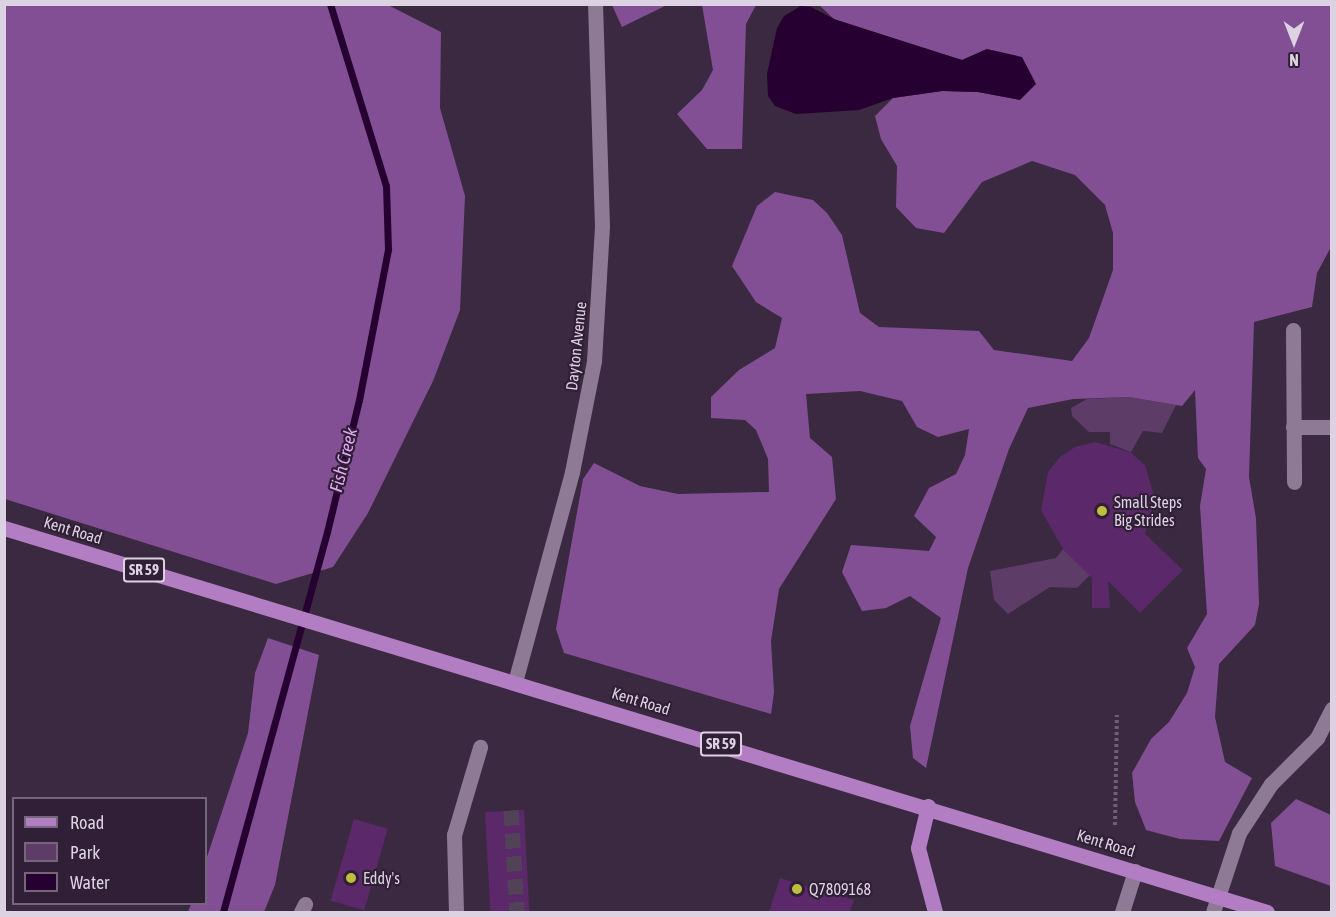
<!DOCTYPE html>
<style>
body{margin:0}
#map{position:relative;width:1336px;height:917px;overflow:hidden;background:#3a2940;font-family:"Asap Condensed",sans-serif}
div>[style]{position:absolute}
[style*='--x']{left:calc(var(--x)*1px);top:calc(var(--y)*1px);width:calc(var(--w)*1px);rotate:calc(var(--a)*1deg)}
.green>*{inset:0;background:#5d3c68}
.forest>*{inset:0;background:#834f94}
.water>*{inset:0;background:#250030}
.stream>*{height:7px;margin:-3.5px;padding:0 3.5px;transform-origin:3.5px;border-radius:3.5px;background:#250030}
.building>*{inset:0;background:#5b296a;transform-origin:0 0}
.minor-tunnel>*{height:15px;margin-top:-7.5px;transform-origin:0;background:repeating-linear-gradient(90deg,#524258 0 15px,transparent 0 23px)}
.path>*{height:4px;margin-top:-2px;transform-origin:0;background:repeating-linear-gradient(90deg,#6f6075 0 3px,transparent 0 6px)}
.minor>*{height:15px;margin:-7.5px;padding:0 7.5px;transform-origin:7.5px;border-radius:7.5px;background:#8e7a95}
.major>*{height:15px;margin:-7.5px;padding:0 7.5px;transform-origin:7.5px;border-radius:7.5px;background:#b27dc3}
.dots>*{width:16px;height:16px;translate:-50% -50%;box-sizing:border-box;border:3px solid #301f36;border-radius:50%}
span{translate:-50% -50%;white-space:nowrap;text-align:center;line-height:1.15;-webkit-text-stroke:4.5px #301f36;paint-order:stroke}
.shield-label span{padding:2px 4px;background:#301f36;border:2px solid;border-radius:4px;-webkit-text-stroke-width:0}
.shield-label{font-size:15px;color:#ddd2e1;font-weight:700}
.street-label{font-size:16px;color:#ddd2e1}
.poi-label{font-size:16px;color:#ddd2e1}
.left{translate:0 -50%;text-align:left}
.water-label{font-size:18px;color:#e2a9f4;font-style:italic}
.frame{position:absolute;inset:0;border:6px solid #ddd2e1;pointer-events:none}
.legend{position:absolute;left:12px;top:797px;width:195px;height:108px;box-sizing:border-box;background:#301f36;border:2px solid #75677a;margin:0;padding:8px 10px;list-style:none;font-size:18px;color:#ddd2e1}
.legend li{display:flex;align-items:center;gap:12px;height:30px}
.legend b{width:30px;border:2px solid #75677a}
.north{position:absolute;left:1264px;top:12px;width:60px;height:60px;-webkit-text-stroke:4px #301f36;paint-order:stroke;rotate:180deg;font-size:16px;font-weight:700;line-height:24px;text-align:center;color:#ddd2e1}
.north::after{content:'';display:block;margin:auto;width:21px;height:27px;background:#ddd2e1;clip-path:polygon(50% 0,100% 100%,50% 72%,0 100%)}
</style>
<div id="map">
<div class="green">
<div style="clip-path:polygon(1129px 397px,1176px 405px,1162px 433px,1143px 431px,1131px 452px,1110px 444px,1110px 432px,1089px 432px,1072px 416px,1071px 408px,1087px 399px)"></div>
<div style="clip-path:polygon(1063px 549px,1090px 575px,1077px 588px,1050px 587px,1008px 614px,994px 600px,990px 571px,1056px 558px)"></div>
</div>
<div class="forest">
<div style="clip-path:polygon(5px 4px,388px 5px,441px 32px,440px 108px,465px 196px,460px 310px,433px 381px,368px 513px,333px 567px,276px 584px,5px 499px)"></div>
<div style="clip-path:polygon(612px 5px,667px 5px,622px 27px)"></div>
<div style="clip-path:polygon(702px 5px,756px 5px,746px 24px,742px 149px,707px 149px,677px 114px,702px 90px,713px 70px)"></div>
<div style="clip-path:polygon(819px 5px,1331px 5px,1331px 247px,1317px 273px,1312px 307px,1254px 322px,1249px 477px,1256px 518px,1259px 604px,1255px 625px,1219px 664px,1215px 717px,1225px 762px,1252px 778px,1219px 841px,1180px 839px,1146px 830px,1135px 802px,1132px 773px,1151px 739px,1169px 722px,1187px 693px,1195px 667px,1187px 648px,1207px 614px,1200px 506px,1206px 469px,1198px 458px,1195px 390px,1182px 406px,1129px 397px,1073px 399px,1028px 408px,1009px 449px,968px 568px,926px 768px,913px 758px,910px 726px,941px 618px,910px 596px,886px 608px,862px 611px,842px 572px,851px 545px,929px 551px,936px 537px,914px 516px,929px 488px,956px 474px,965px 455px,969px 429px,938px 437px,917px 427px,902px 401px,860px 391px,806px 394px,810px 438px,832px 457px,836px 499px,779px 589px,771px 641px,774px 692px,771px 714px,564px 653px,556px 629px,583px 479px,594px 463px,640px 486px,678px 494px,769px 492px,768px 459px,756px 430px,745px 420px,711px 418px,711px 397px,739px 370px,775px 348px,782px 318px,756px 302px,732px 266px,757px 206px,775px 192px,813px 200px,827px 213px,842px 235px,860px 313px,879px 327px,979px 331px,994px 350px,1072px 361px,1089px 338px,1113px 270px,1113px 233px,1105px 205px,1075px 175px,1032px 161px,982px 182px,944px 233px,916px 228px,896px 207px,897px 166px,881px 139px,875px 116px,893px 98px,942px 91px,978px 92px,1020px 100px,987px 49px,962px 60px,836px 21px)"></div>
<div style="clip-path:polygon(268px 638px,319px 655px,275px 885px,264px 912px,188px 912px,191px 904px,206px 904px,206px 860px,248px 733px,255px 673px)"></div>
<div style="clip-path:polygon(1296px 799px,1331px 815px,1331px 886px,1275px 866px,1271px 823px)"></div>
</div>
<div class="water">
<div style="clip-path:polygon(801px 6px,811px 7px,834px 19px,962px 60px,987px 49px,1022px 57px,1036px 84px,1020px 100px,978px 92px,942px 91px,893px 98px,859px 110px,796px 114px,775px 106px,768px 96px,767px 74px,777px 28px,784px 16px)"></div>
</div>
<div class="stream">
<div style="--x:223;--y:912;--w:394;--a:-74.7"></div>
<div style="--x:327;--y:532;--w:136;--a:-76.4"></div>
<div style="--x:359;--y:400;--w:154;--a:-79.1"></div>
<div style="--x:388;--y:249;--w:63;--a:-91.8"></div>
<div style="--x:386;--y:186;--w:190;--a:-107.1"></div>
</div>
<div class="building">
<div style="clip-path:polygon(1095px 442px,1130px 452px,1145px 465px,1155px 499px,1145px 534px,1183px 570px,1140px 613px,1108px 581px,1110px 608px,1092px 608px,1092px 578px,1063px 549px,1041px 510px,1048px 472px,1060px 457px,1075px 447px)"></div>
<div style="left:524px;top:810px;width:102px;height:39px;rotate:87deg"></div>
<div style="left:354px;top:819px;width:35px;height:85px;rotate:16deg"></div>
<div style="clip-path:polygon(780px 878px,854px 900px,850px 912px,769px 912px)"></div>
</div>
<div class="minor-tunnel">
<div style="--x:511;--y:810;--w:102;--a:86.6"></div>
</div>
<div class="path">
<div style="--x:1115;--y:825;--w:110;--a:-89"></div>
</div>
<div class="minor">
<div style="--x:1293;--y:330;--w:152;--a:89.6"></div>
<div style="--x:1293;--y:427;--w:39;--a:0"></div>
<div style="--x:515;--y:682;--w:218;--a:-74.8"></div>
<div style="--x:572;--y:472;--w:113;--a:-78.8"></div>
<div style="--x:594;--y:361;--w:135;--a:-86.6"></div>
<div style="--x:602;--y:226;--w:222;--a:-91.8"></div>
<div style="--x:301;--y:912;--w:9;--a:-63"></div>
<div style="--x:456;--y:912;--w:77;--a:-91.5"></div>
<div style="--x:454;--y:835;--w:92;--a:-73.5"></div>
<div style="--x:1122;--y:912;--w:43;--a:-72.4"></div>
<div style="--x:1213;--y:912;--w:83;--a:-71.8"></div>
<div style="--x:1239;--y:833;--w:59;--a:-56.9"></div>
<div style="--x:1271;--y:784;--w:65;--a:-45"></div>
<div style="--x:1317;--y:738;--w:33;--a:-63"></div>
</div>
<div class="major">
<div style="--x:4;--y:528;--w:1320;--a:16.91"></div>
<div style="--x:928;--y:806;--w:43;--a:103.4"></div>
<div style="--x:918;--y:848;--w:66;--a:75.1"></div>
</div>
<div class="dots">
<div style="left:1102px;top:511px;background:#c1bd40"></div>
<div style="left:351px;top:878px;background:#c1bd40"></div>
<div style="left:797px;top:889px;background:#c1bd40"></div>
</div>
<div class="shield-label">
<span style="left:144px;top:570px">SR 59</span>
<span style="left:721px;top:744px">SR 59</span>
</div>
<div class="street-label">
<span style="left:576px;top:346px;rotate:-84deg">Dayton Avenue</span>
<span style="left:73px;top:530px;rotate:17deg">Kent Road</span>
<span style="left:641px;top:701px;rotate:17deg">Kent Road</span>
<span style="left:1106px;top:843px;rotate:17deg">Kent Road</span>
</div>
<div class="poi-label">
<span class="left" style="left:1114px;top:511px">Small Steps<br>Big Strides</span>
<span class="left" style="left:363px;top:878px">Eddy's</span>
<span class="left" style="left:809px;top:889px">Q7809168</span>
</div>
<div class="water-label">
<span style="left:344px;top:460px;rotate:-76deg">Fish Creek</span>
</div>
<div class="frame"></div>
<ul class="legend">
<li><b style="height:8px;background:#b27dc3"></b>Road</li>
<li><b style="height:16px;background:#5d3c68"></b>Park</li>
<li><b style="height:16px;background:#250030"></b>Water</li>
</ul>
<div class="north">N</div>
</div>
